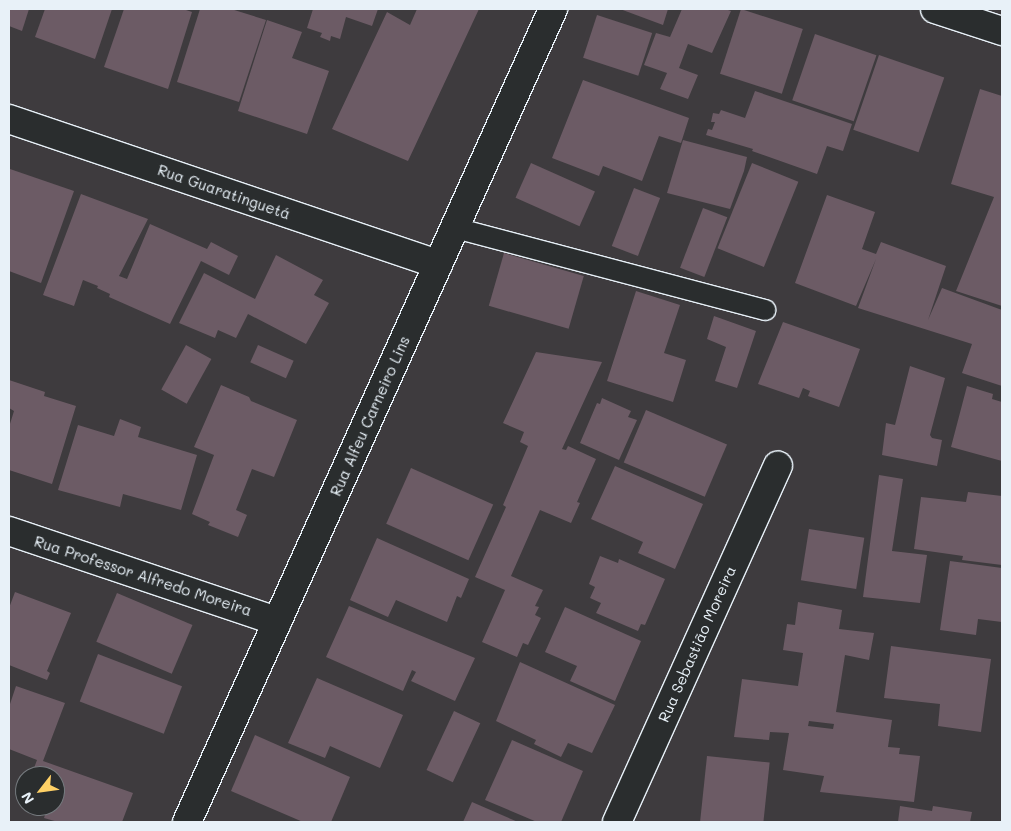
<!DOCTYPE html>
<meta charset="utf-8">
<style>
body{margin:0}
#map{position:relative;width:1011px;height:831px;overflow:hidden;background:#3e3b3e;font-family:Mali,sans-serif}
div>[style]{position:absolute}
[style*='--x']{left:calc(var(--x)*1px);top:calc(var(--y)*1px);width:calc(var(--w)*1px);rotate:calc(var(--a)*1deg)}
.building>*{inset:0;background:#6c5b65;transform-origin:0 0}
.roads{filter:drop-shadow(1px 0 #e8f1f8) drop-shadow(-1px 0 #e8f1f8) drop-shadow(0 1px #e8f1f8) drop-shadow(0 -1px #e8f1f8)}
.lane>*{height:20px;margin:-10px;padding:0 10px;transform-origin:10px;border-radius:10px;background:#2a2d2e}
.street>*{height:28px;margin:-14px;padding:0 14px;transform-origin:14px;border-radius:14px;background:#2a2d2e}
span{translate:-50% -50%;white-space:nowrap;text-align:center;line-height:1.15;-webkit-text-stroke:4px #2a2d2e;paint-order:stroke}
.street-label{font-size:15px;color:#e8f1f8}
.frame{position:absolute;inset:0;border:10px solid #e8f1f8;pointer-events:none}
.north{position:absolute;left:15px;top:766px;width:50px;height:50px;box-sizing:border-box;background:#2a2d2e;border:1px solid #767b7f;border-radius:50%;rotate:240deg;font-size:14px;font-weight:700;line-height:20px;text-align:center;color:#e8f1f8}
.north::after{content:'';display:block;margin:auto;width:18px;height:22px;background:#ffd166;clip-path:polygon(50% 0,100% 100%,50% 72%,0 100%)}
</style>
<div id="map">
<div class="building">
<div style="clip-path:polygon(9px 9px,29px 9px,22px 31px,9px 26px)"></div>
<div style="clip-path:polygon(45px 9px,112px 9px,95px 59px,35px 37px)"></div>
<div style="clip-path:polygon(124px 9px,183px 9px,192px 12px,168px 89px,104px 67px)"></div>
<div style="clip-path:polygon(200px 9px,231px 9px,266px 20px,239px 102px,177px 82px)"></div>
<div style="clip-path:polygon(313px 9px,378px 9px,372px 26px,346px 17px,340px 39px,331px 36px,330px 41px,320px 37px,322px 33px,307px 28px)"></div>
<div style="clip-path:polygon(417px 9px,479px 9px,408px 161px,332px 129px,387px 12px,410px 25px)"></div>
<div style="clip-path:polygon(620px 9px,668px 9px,663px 25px)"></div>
<div style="clip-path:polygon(682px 9px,725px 9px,731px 11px,712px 53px,688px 44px,679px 68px,698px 75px,688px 99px,660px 89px,667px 73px,644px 65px,656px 33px,670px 37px)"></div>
<div style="left:741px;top:9px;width:65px;height:68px;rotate:18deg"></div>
<div style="left:597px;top:15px;width:58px;height:45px;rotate:18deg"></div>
<div style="clip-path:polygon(267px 20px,302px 32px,292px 58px,329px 71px,307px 134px,238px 111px)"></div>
<div style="left:815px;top:34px;width:65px;height:70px;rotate:19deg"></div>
<div style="left:879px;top:55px;width:69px;height:79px;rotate:19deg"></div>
<div style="clip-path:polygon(583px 80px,689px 118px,681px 143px,659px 136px,642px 181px,603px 166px,599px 176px,552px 158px)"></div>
<div style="clip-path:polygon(980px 89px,1002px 96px,1002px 306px,956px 291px,994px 197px,951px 184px)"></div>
<div style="clip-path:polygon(755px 91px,852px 124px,843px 151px,827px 146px,817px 174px,752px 151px,753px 149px,706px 135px,708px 129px,712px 130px,715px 122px,711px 122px,713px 113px,719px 114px,721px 110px,745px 118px)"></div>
<div style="clip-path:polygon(683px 140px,747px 157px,744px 171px,730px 209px,667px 193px)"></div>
<div style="left:531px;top:163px;width:70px;height:38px;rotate:24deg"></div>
<div style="left:752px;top:163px;width:50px;height:92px;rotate:22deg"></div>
<div style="clip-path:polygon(10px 169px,74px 191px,41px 283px,9px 271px)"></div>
<div style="left:634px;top:188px;width:28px;height:62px;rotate:21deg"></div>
<div style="clip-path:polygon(81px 194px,148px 219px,119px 276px,127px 279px,150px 224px,207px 249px,211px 242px,238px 256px,229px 275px,201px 261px,170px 324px,109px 297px,110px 294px,97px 288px,98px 286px,83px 280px,74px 306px,43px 295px)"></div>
<div style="clip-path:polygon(827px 195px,875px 212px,862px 249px,876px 254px,881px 242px,946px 266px,928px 320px,942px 288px,1002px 310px,1002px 386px,962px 373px,972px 344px,858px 308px,876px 259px,856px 306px,795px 283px)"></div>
<div style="left:703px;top:208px;width:26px;height:64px;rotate:21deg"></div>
<div style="left:504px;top:253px;width:83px;height:55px;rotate:16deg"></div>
<div style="clip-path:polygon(276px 255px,323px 280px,314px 295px,329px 303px,306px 344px,248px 314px,236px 338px,218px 330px,215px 338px,179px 323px,204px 273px,255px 299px)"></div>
<div style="clip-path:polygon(636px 291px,680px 305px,664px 353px,686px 360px,673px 402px,607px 381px)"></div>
<div style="clip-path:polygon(714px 316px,756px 331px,737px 388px,715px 381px,726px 347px,707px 339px)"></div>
<div style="clip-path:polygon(783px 322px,860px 349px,839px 407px,808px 396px,810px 391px,803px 388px,799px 398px,758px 384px)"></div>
<div style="left:186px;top:345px;width:29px;height:51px;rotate:29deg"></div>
<div style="left:258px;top:345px;width:39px;height:19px;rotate:24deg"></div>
<div style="clip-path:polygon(536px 352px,602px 362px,562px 449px,566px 450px,568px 446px,596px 459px,577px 502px,580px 503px,571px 523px,540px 510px,511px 576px,543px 590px,535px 606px,539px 607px,535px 615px,541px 618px,528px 645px,523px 643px,517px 657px,482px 642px,505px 590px,475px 577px,506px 507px,503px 505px,528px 446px,520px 442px,524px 432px,503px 423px)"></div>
<div style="clip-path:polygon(910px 366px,945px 378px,930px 435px,932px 438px,942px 440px,937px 466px,882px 455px,886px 423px,895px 425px)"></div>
<div style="clip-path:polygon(9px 380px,45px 392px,44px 396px,76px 406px,52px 484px,9px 470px,9px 427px,14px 411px,9px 408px)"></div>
<div style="clip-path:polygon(221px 385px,249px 397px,251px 401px,297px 420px,274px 477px,252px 469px,236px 510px,247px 515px,238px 537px,208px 525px,210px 522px,192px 514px,214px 455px,194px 447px)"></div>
<div style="clip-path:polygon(967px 386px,993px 394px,992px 399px,1002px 402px,1002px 461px,951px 447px)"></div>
<div style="clip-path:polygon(602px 398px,631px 411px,628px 417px,637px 420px,619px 460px,580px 443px,597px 403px,600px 404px)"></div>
<div style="left:646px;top:410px;width:88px;height:57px;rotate:23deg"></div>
<div style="clip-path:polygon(120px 419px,141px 427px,138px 437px,197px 455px,181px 510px,123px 494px,120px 507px,58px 490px,78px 425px,114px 436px)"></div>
<div style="clip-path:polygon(615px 466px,703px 504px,675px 569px,638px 553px,643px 542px,591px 519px)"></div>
<div style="left:411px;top:468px;width:90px;height:61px;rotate:24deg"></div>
<div style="clip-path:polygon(879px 475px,903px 479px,892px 551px,927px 555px,920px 603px,863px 597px)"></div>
<div style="clip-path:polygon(968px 492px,1002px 496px,1002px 565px,962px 560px,963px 556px,914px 549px,921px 497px,966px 502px)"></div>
<div style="left:809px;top:529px;width:56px;height:52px;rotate:9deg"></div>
<div style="clip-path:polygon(377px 538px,469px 579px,461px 598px,457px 596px,447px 622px,396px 600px,388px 617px,350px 600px)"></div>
<div style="clip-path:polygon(600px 556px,618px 563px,619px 559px,665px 579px,645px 625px,641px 624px,638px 631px,596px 613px,601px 603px,590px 598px,595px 587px,589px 584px)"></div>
<div style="clip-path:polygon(950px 561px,1002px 568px,1002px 622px,978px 619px,976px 635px,940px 630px)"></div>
<div style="clip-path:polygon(15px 592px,71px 613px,47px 671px,50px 673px,47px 680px,9px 665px,9px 608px)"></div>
<div style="left:117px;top:593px;width:82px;height:53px;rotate:23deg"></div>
<div style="clip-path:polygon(evenodd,798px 602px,842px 610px,839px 629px,874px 633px,869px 660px,845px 655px,836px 712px,892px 720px,888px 747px,900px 748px,899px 754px,920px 756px,914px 802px,820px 792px,824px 776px,783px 770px,789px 733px,770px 732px,769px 740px,734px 737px,742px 679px,798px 686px,803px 653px,783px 650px,787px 624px,795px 625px,798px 602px,809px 721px,834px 724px,833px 729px,808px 726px,809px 721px)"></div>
<div style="clip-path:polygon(349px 606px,475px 658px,455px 701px,411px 681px,416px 672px,412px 670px,403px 691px,326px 657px)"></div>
<div style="clip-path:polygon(565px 607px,641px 641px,615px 701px,570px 681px,577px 666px,545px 652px)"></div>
<div style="clip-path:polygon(891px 646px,991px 659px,981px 732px,938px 726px,940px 704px,884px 698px)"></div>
<div style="left:98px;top:654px;width:90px;height:51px;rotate:21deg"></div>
<div style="clip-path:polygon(520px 662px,615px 705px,592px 753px,568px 743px,561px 757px,534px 744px,536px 740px,496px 721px)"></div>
<div style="clip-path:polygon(317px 678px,403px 715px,380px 768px,330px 746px,325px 758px,288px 743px)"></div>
<div style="clip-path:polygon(16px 686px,65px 703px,43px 761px,133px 793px,122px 822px,58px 822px,44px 818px,46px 812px,27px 806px,55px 806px,55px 776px,31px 776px,37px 760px,9px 749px,9px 707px)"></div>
<div style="left:454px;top:711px;width:29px;height:65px;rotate:25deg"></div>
<div style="clip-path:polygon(255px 735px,350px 777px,331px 822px,303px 822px,231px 791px)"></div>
<div style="clip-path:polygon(512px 740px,583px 771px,561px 822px,537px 822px,485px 800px)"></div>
<div style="left:707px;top:756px;width:63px;height:66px;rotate:6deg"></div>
<div style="clip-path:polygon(25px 794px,25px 806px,21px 805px)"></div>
<div style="clip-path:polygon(472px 802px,518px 822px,463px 822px)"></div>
<div style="clip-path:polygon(900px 806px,932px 811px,933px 806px,972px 812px,970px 822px,898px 822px)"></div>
</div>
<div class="roads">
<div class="lane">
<div style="--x:455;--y:228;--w:321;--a:14.8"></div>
</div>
<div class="street">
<div style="--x:935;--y:9;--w:71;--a:18.2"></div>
<div style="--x:9;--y:119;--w:453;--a:18.7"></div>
<div style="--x:9;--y:531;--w:283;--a:18.6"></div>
<div style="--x:187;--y:822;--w:892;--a:-65.76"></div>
<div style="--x:617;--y:822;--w:391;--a:-65.7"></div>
</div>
</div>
<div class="street-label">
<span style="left:224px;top:192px;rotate:19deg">Rua Guaratinguetá</span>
<span style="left:370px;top:416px;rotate:-66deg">Rua Alfeu Carneiro Lins</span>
<span style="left:143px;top:576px;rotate:18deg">Rua Professor Alfredo Moreira</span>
<span style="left:697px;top:644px;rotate:-66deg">Rua Sebastião Moreira</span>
</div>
<div class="frame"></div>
<div class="north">N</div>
</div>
